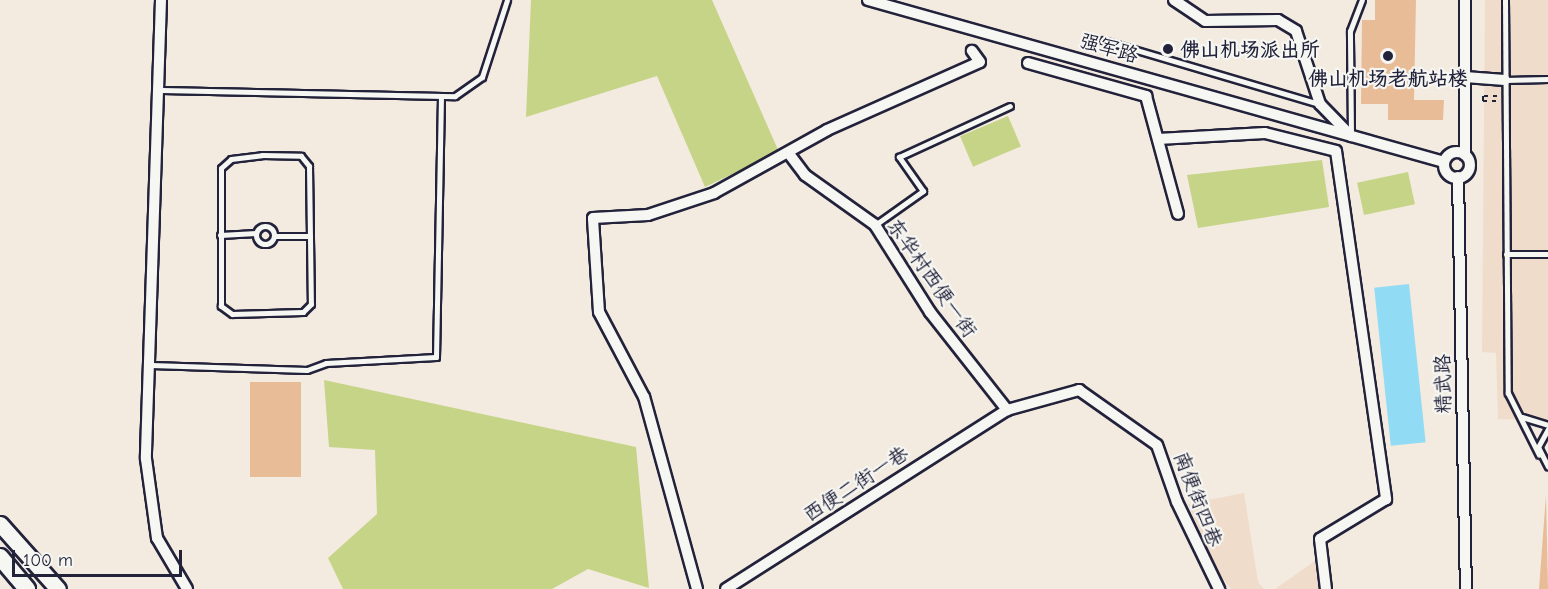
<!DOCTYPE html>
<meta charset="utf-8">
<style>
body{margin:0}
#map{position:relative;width:1548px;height:589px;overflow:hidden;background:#f3eae0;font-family:"Comic Neue","LXGW WenKai TC",sans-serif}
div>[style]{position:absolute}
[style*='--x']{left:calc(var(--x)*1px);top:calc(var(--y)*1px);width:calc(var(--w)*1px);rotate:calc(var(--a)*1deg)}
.built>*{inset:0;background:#f0dcca}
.green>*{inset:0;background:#c6d487;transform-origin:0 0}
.water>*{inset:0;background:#92dbf4;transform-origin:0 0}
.building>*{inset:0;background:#e9bc98;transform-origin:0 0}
.path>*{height:2px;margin-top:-1px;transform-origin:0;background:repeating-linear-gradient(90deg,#22223b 0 4.5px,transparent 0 9px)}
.roads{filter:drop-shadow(2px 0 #22223b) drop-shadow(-2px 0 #22223b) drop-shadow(0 2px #22223b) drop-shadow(0 -2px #22223b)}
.lane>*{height:5px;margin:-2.5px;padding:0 2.5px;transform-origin:2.5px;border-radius:2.5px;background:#f6f6f2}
.lane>.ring{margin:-2.5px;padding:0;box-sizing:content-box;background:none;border:5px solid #f6f6f2;border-radius:50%}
.street>*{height:10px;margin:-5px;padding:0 5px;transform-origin:5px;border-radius:5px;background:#f6f6f2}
.street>.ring{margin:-5px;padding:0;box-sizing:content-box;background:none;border:10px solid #f6f6f2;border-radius:50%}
.secondary>*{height:15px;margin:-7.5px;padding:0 7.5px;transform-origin:7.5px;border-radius:7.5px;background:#f6f6f2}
.primary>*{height:16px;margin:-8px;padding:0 8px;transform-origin:8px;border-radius:8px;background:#f6f6f2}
.dots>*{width:16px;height:16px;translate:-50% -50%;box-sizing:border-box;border:3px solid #f6f6f2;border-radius:50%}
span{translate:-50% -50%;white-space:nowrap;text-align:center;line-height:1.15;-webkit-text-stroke:4.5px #f6f6f2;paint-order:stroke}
.street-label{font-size:20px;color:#22223b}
.poi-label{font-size:20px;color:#22223b;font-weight:700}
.left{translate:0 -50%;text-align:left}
.scale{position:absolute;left:12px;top:550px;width:170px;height:27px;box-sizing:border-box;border:3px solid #22223b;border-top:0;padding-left:8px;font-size:18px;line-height:21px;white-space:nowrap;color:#22223b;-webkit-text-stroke:4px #f6f6f2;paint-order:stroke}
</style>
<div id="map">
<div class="built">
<div style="clip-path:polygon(1485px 0,1548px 0,1548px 420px,1498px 419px,1496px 353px,1482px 352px)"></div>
<div style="clip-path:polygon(1244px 493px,1258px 582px,1264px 589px,1231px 589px,1218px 572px,1188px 504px)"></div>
<div style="clip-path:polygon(1322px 556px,1325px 589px,1275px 589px)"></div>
</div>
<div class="green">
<div style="clip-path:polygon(531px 0,712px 0,779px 152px,705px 187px,657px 76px,526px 117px)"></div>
<div style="left:1008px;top:116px;width:33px;height:52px;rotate:67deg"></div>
<div style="clip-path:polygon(1322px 160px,1329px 207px,1198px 228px,1187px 175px)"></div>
<div style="left:1408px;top:172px;width:33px;height:52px;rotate:78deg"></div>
<div style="clip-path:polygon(324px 380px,636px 447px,649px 588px,588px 569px,552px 589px,343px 589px,328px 558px,377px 514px,375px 450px,329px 447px)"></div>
</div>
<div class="water">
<div style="left:1409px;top:284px;width:159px;height:35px;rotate:84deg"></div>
</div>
<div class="building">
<div style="clip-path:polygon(1375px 0,1416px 0,1414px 100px,1444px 100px,1443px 120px,1388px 120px,1388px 104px,1361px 104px,1362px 20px,1375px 20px)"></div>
<div style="left:250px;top:382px;width:51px;height:95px"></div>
<div style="clip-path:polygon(1546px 495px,1548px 589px,1539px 589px)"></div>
</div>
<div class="path">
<div style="--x:1497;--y:96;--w:14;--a:180"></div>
<div style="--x:1483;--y:96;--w:5;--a:90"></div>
<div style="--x:1483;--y:101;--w:14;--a:0"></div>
</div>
<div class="roads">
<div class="lane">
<div style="--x:1505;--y:0;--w:393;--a:89.6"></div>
<div style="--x:1508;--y:393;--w:69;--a:63.4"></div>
<div style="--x:1103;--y:40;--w:225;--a:16.5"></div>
<div style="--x:1505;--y:80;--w:43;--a:-1.3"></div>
<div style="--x:162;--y:90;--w:293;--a:1.2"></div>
<div style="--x:455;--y:96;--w:33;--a:-35"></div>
<div style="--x:482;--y:77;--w:81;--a:-72"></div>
<div style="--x:1351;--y:134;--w:103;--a:-90.6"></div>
<div style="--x:1350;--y:31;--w:33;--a:-69"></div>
<div style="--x:262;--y:155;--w:39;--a:1"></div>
<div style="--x:301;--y:156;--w:13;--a:51"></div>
<div style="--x:309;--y:166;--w:138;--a:89.2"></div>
<div style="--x:311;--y:304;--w:11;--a:135"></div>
<div style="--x:303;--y:312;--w:71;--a:178.4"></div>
<div style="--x:232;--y:314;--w:14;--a:-144"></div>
<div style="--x:221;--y:306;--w:138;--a:-90"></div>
<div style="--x:221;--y:168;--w:13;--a:-42"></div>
<div style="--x:231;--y:159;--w:31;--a:-7"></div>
<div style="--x:875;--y:225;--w:59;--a:-35.3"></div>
<div style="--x:923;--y:191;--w:42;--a:-125.2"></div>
<div style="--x:899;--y:157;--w:122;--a:-24.7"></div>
<div class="ring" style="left:256px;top:226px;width:13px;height:13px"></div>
<div style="--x:220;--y:235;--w:36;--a:-3"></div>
<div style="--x:274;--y:236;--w:36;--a:0"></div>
<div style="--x:1506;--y:254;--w:42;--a:0"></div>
<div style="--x:151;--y:365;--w:156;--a:1.8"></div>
<div style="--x:307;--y:370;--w:20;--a:-20"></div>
<div style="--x:326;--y:363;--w:110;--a:-3.1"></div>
<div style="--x:436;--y:357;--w:261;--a:-88.9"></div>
<div style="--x:1522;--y:417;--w:27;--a:17"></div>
<div style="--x:1548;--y:429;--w:21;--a:119"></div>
<div style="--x:1538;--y:447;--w:22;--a:63"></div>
</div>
<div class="street">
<div style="--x:161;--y:0;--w:459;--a:91.9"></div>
<div style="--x:146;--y:459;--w:80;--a:82.1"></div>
<div style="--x:157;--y:538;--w:59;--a:59.5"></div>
<div style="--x:868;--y:0;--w:598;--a:15.71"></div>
<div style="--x:1174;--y:0;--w:37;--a:34"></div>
<div style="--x:1205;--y:21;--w:73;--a:-0.8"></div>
<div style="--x:1278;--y:20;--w:21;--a:31"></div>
<div style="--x:1296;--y:31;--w:77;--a:71.8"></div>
<div style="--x:1320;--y:104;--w:45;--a:45.9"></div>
<div style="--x:1465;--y:0;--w:155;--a:90"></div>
<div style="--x:1028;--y:63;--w:123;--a:15.6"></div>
<div style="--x:1146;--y:96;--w:122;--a:74.8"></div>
<div style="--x:1465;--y:77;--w:40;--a:4.3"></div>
<div style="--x:1158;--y:139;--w:107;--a:-3.2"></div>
<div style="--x:1265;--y:133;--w:73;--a:14.2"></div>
<div style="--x:1336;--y:151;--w:352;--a:81.8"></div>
<div style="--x:1386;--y:499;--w:77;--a:148.8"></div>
<div style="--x:1320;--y:539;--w:50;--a:83.2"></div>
<div class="ring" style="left:1444px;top:152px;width:16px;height:16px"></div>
<div style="--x:790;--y:155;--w:25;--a:53"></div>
<div style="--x:805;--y:175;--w:86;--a:35.5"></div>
<div style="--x:875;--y:225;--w:103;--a:57.7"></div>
<div style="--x:930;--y:312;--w:125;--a:51.8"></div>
<div style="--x:1458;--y:177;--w:412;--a:88.9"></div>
<div style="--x:697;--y:589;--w:199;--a:-105.4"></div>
<div style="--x:644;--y:397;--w:96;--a:-117.9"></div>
<div style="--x:599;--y:312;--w:94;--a:-93.7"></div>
<div style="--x:593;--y:218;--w:55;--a:-3.1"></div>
<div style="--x:648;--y:215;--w:70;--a:-18.4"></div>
<div style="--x:714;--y:193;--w:129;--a:-29.1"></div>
<div style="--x:827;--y:130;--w:167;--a:-24"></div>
<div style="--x:980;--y:62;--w:14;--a:-126"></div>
<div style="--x:726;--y:589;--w:333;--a:-32.5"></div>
<div style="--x:1007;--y:410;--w:75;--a:-15.5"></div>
<div style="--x:1079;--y:390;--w:95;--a:35.2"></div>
<div style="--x:1157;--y:445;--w:60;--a:70.7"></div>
<div style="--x:1177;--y:502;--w:97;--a:64.2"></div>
</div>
<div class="secondary">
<div style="--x:0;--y:524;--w:87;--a:48.3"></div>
</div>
<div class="primary">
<div style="--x:0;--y:557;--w:42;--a:49.8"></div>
</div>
</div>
<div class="dots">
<div style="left:1168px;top:49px;background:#22223b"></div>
<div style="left:1388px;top:56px;background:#22223b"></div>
</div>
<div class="street-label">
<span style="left:1109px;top:48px;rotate:16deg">强军路</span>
<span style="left:932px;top:278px;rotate:55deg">东华村西便一街</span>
<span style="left:1443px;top:384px;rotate:-91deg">精武路</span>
<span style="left:856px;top:484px;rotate:-33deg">西便二街一巷</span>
<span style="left:1198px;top:499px;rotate:69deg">南便街四巷</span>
</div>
<div class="poi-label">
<span class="left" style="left:1180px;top:49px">佛山机场派出所</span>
<span style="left:1388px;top:78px">佛山机场老航站楼</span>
</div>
<div class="scale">100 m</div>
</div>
